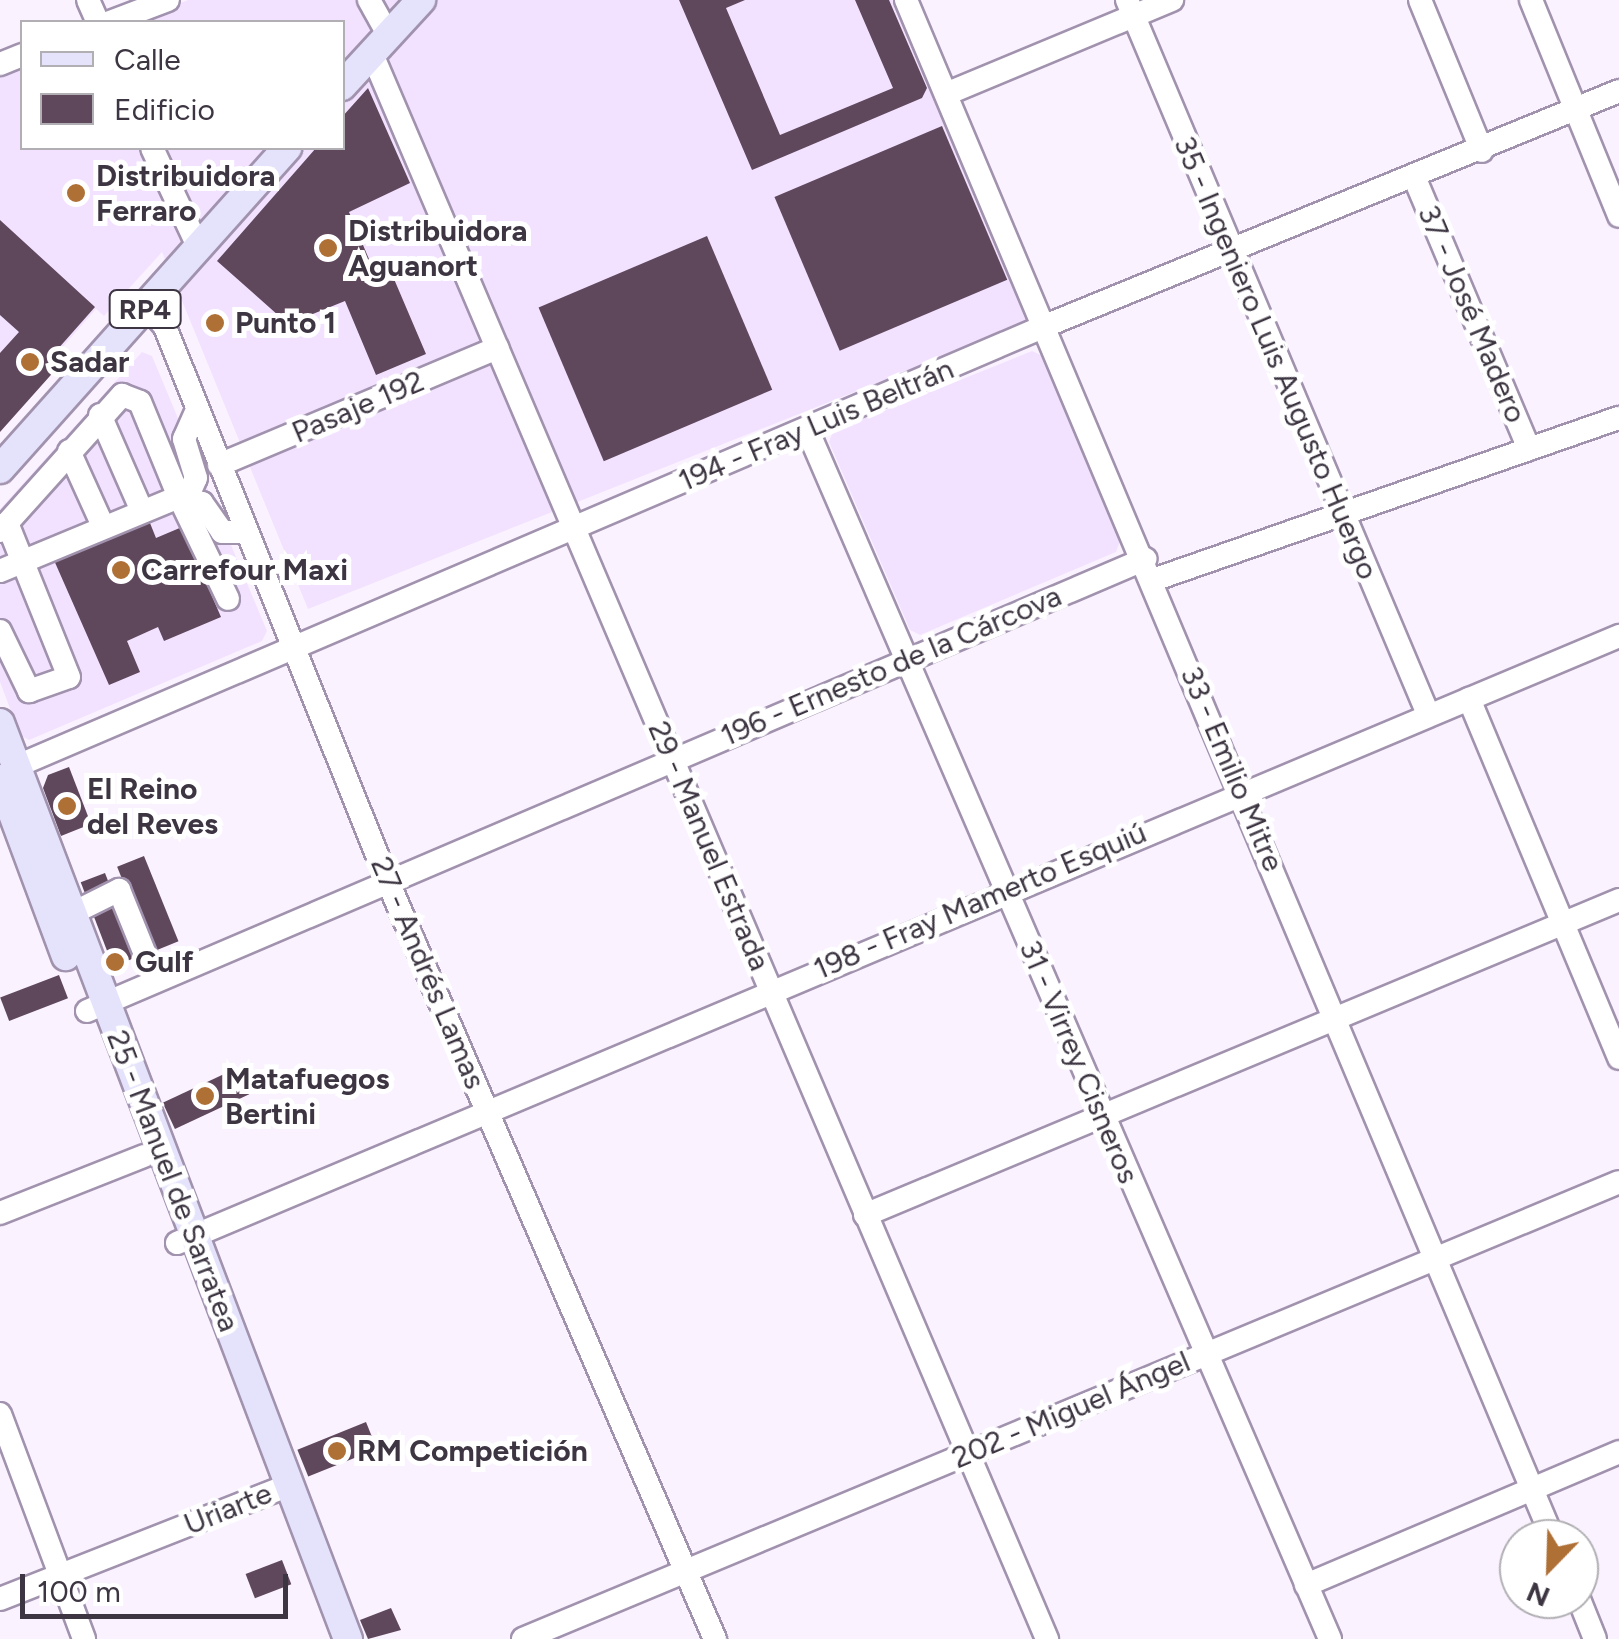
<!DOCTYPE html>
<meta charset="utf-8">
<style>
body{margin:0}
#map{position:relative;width:1619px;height:1639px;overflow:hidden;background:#faf3ff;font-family:Figtree,sans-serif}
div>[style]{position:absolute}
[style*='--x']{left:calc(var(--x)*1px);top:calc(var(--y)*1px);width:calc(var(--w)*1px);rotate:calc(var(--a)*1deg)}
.built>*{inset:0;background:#f2e2ff}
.building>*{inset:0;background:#5f485c;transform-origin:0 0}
.roads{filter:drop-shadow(2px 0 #a192ae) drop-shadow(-2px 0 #a192ae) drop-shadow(0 2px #a192ae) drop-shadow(0 -2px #a192ae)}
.minor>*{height:22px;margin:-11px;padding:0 11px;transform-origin:11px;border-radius:11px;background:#fff}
.major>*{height:28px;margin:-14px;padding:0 14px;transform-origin:14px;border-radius:14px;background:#e5e3fc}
.dots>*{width:28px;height:28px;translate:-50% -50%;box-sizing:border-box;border:5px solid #fff;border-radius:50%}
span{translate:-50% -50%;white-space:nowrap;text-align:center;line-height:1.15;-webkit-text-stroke:10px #fff;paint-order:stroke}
.shield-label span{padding:2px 8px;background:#fff;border:2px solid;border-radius:8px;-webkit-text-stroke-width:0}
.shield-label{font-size:28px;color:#3d3642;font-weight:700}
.poi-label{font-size:30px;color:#3d3642;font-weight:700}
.left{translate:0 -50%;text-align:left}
.street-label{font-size:30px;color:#3d3642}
.legend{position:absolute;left:20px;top:20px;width:325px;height:130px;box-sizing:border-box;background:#fff;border:2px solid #b1afb3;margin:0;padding:12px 18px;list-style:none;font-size:30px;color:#3d3642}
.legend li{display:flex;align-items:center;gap:20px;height:50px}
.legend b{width:50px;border:2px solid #b1afb3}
.north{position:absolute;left:1499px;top:1519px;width:100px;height:100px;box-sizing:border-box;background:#fff;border:2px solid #b1afb3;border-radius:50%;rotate:203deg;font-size:28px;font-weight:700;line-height:40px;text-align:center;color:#3d3642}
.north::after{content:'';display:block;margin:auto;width:35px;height:45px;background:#af7036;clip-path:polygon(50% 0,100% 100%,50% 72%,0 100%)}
.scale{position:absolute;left:20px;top:1574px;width:268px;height:45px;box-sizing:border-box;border:5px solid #3d3642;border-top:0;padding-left:12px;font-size:30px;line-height:35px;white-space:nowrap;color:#3d3642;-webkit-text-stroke:8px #fff;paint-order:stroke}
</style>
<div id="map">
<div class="built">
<div style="clip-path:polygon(188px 0,895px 0,1033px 321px,308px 609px,162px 252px,104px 316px,96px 309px,0 418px,0 77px,22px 68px,22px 148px,342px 148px,342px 22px,133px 22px)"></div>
<div style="clip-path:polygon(1032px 351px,1043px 356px,1120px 541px,1116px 552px,920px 635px,910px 630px,829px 442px,833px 431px)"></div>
<div style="clip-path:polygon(142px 352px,152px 356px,267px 631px,262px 641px,29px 740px,20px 735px,0 682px,0 509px)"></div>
</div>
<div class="building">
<div style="clip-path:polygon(679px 0,745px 0,726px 8px,780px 135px,893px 88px,855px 0,889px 0,927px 88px,922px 98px,752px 170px)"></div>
<div style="clip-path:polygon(368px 88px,410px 183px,349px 212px,380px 285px,394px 279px,426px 354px,376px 375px,345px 301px,288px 324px,217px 261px,316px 148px,342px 148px,342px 117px)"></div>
<div style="left:942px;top:126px;width:167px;height:182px;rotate:67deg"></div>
<div style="clip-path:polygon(0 220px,95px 307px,49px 359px,58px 367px,0 432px,0 353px,19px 332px,0 315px)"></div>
<div style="left:707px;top:236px;width:167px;height:183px;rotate:67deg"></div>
<div style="clip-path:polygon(148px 518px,156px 538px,182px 527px,221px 617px,164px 641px,158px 627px,127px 641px,140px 672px,109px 685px,53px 558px)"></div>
<div style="clip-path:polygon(69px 767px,91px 824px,61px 836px,43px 788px,48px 775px)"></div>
<div style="left:144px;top:856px;width:92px;height:29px;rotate:68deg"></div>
<div style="left:105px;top:873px;width:90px;height:26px;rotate:69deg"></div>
<div style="left:59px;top:975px;width:25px;height:63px;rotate:69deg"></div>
<div style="left:237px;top:1068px;width:29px;height:82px;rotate:65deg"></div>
<div style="left:366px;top:1422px;width:29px;height:74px;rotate:68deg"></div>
<div style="left:282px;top:1560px;width:26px;height:39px;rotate:69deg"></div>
<div style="clip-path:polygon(391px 1608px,401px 1630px,368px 1639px,360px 1620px)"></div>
</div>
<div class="roads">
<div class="minor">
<div style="--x:88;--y:0;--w:24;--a:66"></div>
<div style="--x:369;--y:0;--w:41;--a:60.9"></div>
<div style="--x:906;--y:0;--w:1669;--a:67.2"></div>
<div style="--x:1127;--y:0;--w:775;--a:67.14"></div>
<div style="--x:1420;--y:0;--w:163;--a:67.7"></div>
<div style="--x:1531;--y:0;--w:233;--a:67.8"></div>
<div style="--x:110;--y:22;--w:62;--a:-20.8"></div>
<div style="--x:372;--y:54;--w:1723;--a:66.93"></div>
<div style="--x:0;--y:64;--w:24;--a:-22"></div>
<div style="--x:946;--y:94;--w:245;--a:-22.6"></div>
<div style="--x:152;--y:148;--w:108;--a:64.9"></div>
<div style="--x:1415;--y:179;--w:293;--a:67.1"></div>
<div style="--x:147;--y:306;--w:28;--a:49"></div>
<div style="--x:165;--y:327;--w:598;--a:68.11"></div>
<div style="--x:388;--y:882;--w:825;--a:66.64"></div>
<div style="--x:100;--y:415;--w:103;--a:66.4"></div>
<div style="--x:807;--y:429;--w:1318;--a:66.62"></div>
<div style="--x:69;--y:451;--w:82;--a:65.6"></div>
<div style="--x:219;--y:465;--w:302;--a:-22.8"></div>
<div style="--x:187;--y:498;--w:22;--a:-66"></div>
<div style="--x:196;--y:478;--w:41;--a:-107.1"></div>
<div style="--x:184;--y:439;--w:32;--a:-66"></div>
<div style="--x:0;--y:531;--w:183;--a:-48.1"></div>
<div style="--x:122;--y:395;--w:19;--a:21"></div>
<div style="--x:140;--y:402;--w:103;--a:67.7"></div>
<div style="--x:179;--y:497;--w:24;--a:15"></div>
<div style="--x:202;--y:503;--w:35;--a:55"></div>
<div style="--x:222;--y:532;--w:22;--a:0"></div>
<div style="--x:0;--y:571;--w:194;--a:-22.5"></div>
<div style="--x:179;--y:497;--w:113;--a:64.3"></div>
<div style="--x:1153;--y:580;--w:493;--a:-19.2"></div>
<div style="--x:0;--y:631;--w:67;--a:64.2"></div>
<div style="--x:29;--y:691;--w:42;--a:-19.3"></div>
<div style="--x:69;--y:677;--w:166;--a:-111.9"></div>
<div style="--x:1469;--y:699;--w:389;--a:67.3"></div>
<div style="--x:17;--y:766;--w:1118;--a:-23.17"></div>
<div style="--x:1045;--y:326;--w:620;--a:-22.26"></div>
<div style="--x:71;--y:914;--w:54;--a:-26.6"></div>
<div style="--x:119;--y:890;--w:98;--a:67.9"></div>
<div style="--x:87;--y:1011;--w:1151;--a:-23.13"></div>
<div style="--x:0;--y:1213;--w:155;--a:-21.6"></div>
<div style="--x:865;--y:1215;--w:817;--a:-22.67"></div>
<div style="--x:177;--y:1243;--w:1565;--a:-22.83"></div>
<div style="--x:0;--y:1414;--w:240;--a:69.5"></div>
<div style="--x:1306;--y:1585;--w:340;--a:-23"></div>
<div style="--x:0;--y:1599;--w:311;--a:-21.5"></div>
<div style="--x:1579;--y:1599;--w:43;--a:68.2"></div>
<div style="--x:523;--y:1639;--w:1187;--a:-22.63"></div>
</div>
<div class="major">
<div style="--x:342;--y:86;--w:117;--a:-47.4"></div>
<div style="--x:0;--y:469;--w:431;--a:-48.2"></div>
<div style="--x:0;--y:723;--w:980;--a:69.2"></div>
<div style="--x:0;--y:779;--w:189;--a:69.6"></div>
</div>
</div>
<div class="dots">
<div style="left:76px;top:193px;background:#af7036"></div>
<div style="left:328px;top:248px;background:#af7036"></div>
<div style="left:215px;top:323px;background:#af7036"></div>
<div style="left:30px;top:362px;background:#af7036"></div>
<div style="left:121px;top:570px;background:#af7036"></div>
<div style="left:67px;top:806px;background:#af7036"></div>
<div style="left:115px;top:962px;background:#af7036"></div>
<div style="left:205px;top:1096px;background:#af7036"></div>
<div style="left:337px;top:1451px;background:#af7036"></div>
</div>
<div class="shield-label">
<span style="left:145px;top:309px">RP4</span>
</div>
<div class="poi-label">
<span class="left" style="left:96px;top:193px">Distribuidora<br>Ferraro</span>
<span class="left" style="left:348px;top:248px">Distribuidora<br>Aguanort</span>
<span class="left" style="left:235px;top:323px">Punto 1</span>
<span class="left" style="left:50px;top:362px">Sadar</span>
<span class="left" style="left:141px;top:570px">Carrefour Maxi</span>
<span class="left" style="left:87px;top:806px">El Reino<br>del Reves</span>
<span class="left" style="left:135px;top:962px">Gulf</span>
<span class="left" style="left:225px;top:1096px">Matafuegos<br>Bertini</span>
<span class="left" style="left:357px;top:1451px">RM Competición</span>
</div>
<div class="street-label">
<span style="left:1472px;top:314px;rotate:67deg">37 - José Madero</span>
<span style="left:1276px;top:358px;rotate:67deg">35 - Ingeniero Luis Augusto Huergo</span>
<span style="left:358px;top:407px;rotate:-23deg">Pasaje 192</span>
<span style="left:816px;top:425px;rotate:-23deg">194 - Fray Luis Beltrán</span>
<span style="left:891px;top:666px;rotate:-23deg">196 - Ernesto de la Cárcova</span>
<span style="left:1232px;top:769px;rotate:67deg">33 - Emilio Mitre</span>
<span style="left:709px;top:846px;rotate:67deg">29 - Manuel Estrada</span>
<span style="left:980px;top:901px;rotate:-23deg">198 - Fray Mamerto Esquiú</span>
<span style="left:428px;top:973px;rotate:67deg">27 - Andrés Lamas</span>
<span style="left:1079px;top:1062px;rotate:67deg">31 - Virrey Cisneros</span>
<span style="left:173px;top:1181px;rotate:69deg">25 - Manuel de Sarratea</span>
<span style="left:1071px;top:1410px;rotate:-23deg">202 - Miguel Ángel</span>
<span style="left:228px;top:1509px;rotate:-22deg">Uriarte</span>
</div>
<ul class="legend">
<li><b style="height:12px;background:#e5e3fc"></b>Calle</li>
<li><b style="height:28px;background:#5f485c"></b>Edificio</li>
</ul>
<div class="north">N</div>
<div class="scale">100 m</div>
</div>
